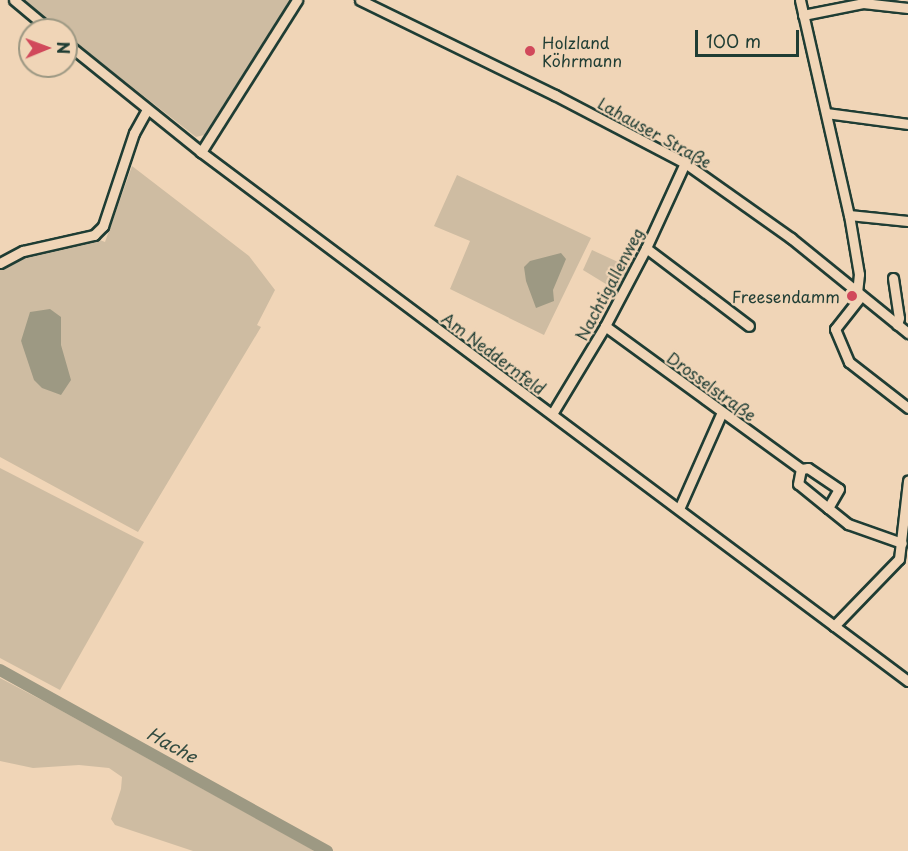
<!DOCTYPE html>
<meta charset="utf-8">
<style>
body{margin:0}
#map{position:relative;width:908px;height:851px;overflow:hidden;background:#f0d5b7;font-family:"Playpen Sans",sans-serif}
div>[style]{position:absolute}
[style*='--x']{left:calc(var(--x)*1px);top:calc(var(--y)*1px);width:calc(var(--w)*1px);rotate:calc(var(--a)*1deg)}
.green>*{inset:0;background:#cebca2}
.water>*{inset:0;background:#9d9983}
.river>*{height:12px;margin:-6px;padding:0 6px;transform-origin:6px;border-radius:6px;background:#9d9983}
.roads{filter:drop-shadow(2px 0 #1f3d34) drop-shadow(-2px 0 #1f3d34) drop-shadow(0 2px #1f3d34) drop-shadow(0 -2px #1f3d34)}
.minor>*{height:9px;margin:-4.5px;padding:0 4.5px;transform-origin:4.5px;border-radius:4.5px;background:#f0d5b7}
.dots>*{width:16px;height:16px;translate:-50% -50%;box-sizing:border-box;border:3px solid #f0d5b7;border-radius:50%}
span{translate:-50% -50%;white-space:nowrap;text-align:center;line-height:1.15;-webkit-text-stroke:4.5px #f0d5b7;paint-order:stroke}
.poi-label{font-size:16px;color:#1f3d34}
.left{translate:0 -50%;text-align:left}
.right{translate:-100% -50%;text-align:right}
.street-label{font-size:16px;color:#1f3d34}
.water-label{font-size:18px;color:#324b40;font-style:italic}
.north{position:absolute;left:18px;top:18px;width:60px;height:60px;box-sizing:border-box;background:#f0d5b7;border:2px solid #9c9883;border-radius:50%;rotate:89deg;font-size:16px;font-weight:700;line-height:24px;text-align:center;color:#1f3d34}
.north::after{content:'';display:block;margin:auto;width:21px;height:27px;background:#d1495b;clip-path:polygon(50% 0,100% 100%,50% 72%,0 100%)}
.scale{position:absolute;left:695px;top:30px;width:104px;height:27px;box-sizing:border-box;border:3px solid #1f3d34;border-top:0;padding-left:8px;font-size:18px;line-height:21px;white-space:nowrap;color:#1f3d34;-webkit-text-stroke:4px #f0d5b7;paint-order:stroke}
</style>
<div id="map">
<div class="green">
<div style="clip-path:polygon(24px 0,291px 0,204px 135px,196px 137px,66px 35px,66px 30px,60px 30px)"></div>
<div style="clip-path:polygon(evenodd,132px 166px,249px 256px,275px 290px,257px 325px,261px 327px,138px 532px,0 457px,0 270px,14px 258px,97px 239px,105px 242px,132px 166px,61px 317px,61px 345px,27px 355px,21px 341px,61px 317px)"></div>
<div style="clip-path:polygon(457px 175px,591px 238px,544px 335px,450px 289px,470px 241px,434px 226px)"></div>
<div style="clip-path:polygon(592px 250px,631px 268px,619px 292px,583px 270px)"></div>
<div style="clip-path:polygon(0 468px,144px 542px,60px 690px,0 658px)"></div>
<div style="clip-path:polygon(0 678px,51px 705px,315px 851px,193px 851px,115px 825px,111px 819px,121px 789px,122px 777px,109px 768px,79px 765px,33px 768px,0 761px)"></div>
</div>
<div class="water">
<div style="clip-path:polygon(561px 253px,566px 259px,553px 290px,554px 301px,536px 308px,526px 281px,524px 267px,530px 261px)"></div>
<div style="clip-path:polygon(50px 309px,61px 317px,61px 345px,71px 380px,61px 395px,42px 388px,34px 380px,21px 341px,30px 312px)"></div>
</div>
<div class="river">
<div style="--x:0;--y:670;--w:374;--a:29"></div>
</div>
<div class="roads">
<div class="minor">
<div style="--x:14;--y:0;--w:47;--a:39.8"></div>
<div style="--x:360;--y:0;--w:217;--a:26"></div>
<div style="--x:555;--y:95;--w:147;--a:27.6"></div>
<div style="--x:685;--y:163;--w:130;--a:35.3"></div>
<div style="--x:791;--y:238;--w:151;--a:39.1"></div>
<div style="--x:800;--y:0;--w:221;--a:77.2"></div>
<div style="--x:849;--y:215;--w:60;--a:80.4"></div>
<div style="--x:859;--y:274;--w:19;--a:96"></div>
<div style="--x:803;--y:15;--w:61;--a:-11.3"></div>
<div style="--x:863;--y:3;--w:45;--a:6.3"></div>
<div style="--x:66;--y:43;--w:174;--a:38.9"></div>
<div style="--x:201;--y:152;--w:883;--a:36.81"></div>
<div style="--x:826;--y:113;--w:83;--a:7.6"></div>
<div style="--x:201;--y:152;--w:180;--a:-57.7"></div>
<div style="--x:849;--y:215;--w:59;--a:5.8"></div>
<div style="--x:646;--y:248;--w:129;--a:37.1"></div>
<div style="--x:0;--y:263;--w:26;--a:-28"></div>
<div style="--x:23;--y:251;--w:73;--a:-12.7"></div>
<div style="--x:94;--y:235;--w:13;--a:-45"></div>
<div style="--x:103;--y:226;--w:98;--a:-71.6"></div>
<div style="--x:134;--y:133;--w:26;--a:-61"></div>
<div style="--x:893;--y:278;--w:40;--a:81.5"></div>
<div style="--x:899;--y:318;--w:7;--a:106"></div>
<div style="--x:861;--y:296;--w:42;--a:128.2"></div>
<div style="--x:835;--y:329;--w:36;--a:67"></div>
<div style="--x:849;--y:362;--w:75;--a:37.9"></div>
<div style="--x:605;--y:326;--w:243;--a:36.1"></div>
<div style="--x:801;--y:469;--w:7;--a:-8"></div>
<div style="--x:808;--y:468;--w:37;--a:34"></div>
<div style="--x:839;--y:489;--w:22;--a:120"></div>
<div style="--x:828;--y:508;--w:38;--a:-141"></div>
<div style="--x:798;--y:484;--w:15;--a:-79"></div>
<div style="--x:552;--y:414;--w:103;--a:-58.9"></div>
<div style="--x:605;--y:326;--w:88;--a:-62.3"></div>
<div style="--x:646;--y:248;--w:94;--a:-65.4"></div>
<div style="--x:828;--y:508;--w:26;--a:39"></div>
<div style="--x:848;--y:524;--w:57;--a:19.4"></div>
<div style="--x:679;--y:509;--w:106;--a:-66.1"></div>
<div style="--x:834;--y:626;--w:93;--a:-45.9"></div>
<div style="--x:899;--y:559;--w:79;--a:-83.4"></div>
</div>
</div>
<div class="dots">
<div style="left:530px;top:51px;background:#d1495b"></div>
<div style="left:852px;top:296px;background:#d1495b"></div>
</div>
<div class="poi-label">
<span class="left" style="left:542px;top:51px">Holzland<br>Köhrmann</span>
<span class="right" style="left:840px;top:296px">Freesendamm</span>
</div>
<div class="street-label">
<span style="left:655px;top:132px;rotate:29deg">Lahauser Straße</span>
<span style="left:609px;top:284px;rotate:-62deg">Nachtigallenweg</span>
<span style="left:494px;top:353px;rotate:37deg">Am Neddernfeld</span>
<span style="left:712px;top:386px;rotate:36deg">Drosselstraße</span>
</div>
<div class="water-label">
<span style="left:172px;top:745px;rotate:29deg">Hache</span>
</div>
<div class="north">N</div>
<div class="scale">100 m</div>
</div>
